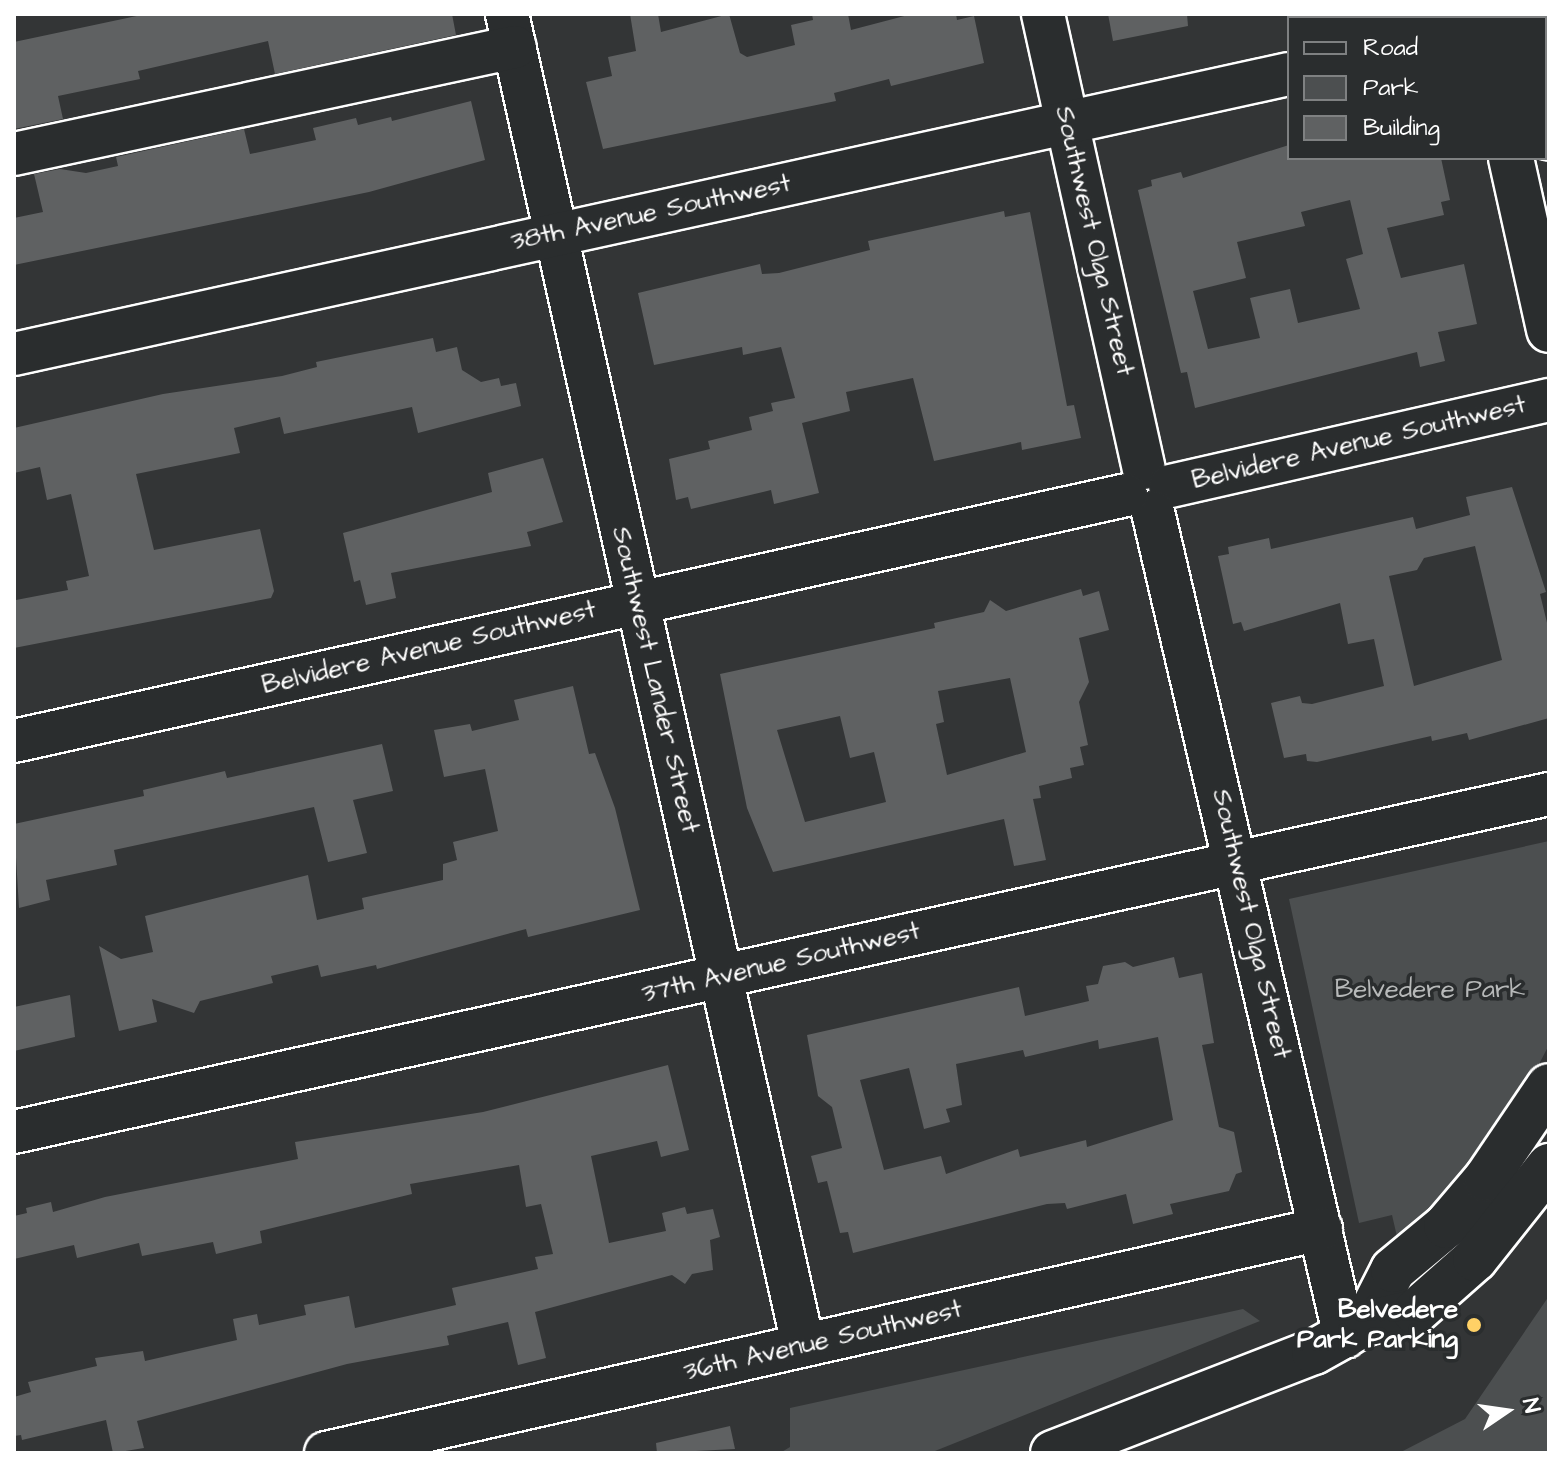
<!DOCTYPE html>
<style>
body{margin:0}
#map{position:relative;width:1563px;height:1467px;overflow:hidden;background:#333536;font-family:"Architects Daughter",sans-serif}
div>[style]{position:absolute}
.green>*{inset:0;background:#4c4f50}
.building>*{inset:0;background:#5f6162}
.roads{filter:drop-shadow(2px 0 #fff) drop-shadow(-2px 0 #fff) drop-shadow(0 2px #fff) drop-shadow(0 -2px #fff)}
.minor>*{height:42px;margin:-21px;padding:0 21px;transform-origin:21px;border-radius:21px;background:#2a2d2e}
.major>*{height:44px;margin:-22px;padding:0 22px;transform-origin:22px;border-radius:22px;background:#2a2d2e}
.dots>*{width:22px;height:22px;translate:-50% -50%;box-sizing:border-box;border:4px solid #2a2d2e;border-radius:50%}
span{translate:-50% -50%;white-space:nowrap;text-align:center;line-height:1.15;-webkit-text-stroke:7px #2a2d2e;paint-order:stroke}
.street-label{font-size:26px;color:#fff}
.park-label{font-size:26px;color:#b7b9b9}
.poi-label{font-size:26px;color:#fff;font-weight:700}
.right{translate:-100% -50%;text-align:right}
.frame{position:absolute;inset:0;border:16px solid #fff;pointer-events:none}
.legend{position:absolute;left:1287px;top:16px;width:260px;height:144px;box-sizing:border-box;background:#2a2d2e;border:2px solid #7f8182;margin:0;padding:10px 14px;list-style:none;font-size:24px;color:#fff}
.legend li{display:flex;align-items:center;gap:16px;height:40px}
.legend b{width:40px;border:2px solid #7f8182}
.north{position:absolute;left:1467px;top:1371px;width:80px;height:80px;-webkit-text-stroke:6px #2a2d2e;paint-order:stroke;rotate:77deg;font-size:22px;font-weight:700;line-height:32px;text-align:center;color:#fff}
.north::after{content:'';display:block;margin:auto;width:28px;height:36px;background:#fff;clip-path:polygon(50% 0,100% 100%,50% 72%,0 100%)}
</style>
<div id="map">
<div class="green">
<div style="clip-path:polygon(1549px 841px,1549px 1045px,1520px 1100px,1444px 1202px,1398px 1241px,1392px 1215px,1359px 1223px,1289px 899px)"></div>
<div style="clip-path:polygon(1549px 1296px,1549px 1453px,1399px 1453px,1465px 1419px)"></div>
<div style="clip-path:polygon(1243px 1309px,1260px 1321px,930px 1453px,780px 1453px,790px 1447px,790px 1408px)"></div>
</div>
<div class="building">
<div style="clip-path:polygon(146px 14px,452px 14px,456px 35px,275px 74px,268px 41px,138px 71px,140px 79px,58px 96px,63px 119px,14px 129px,14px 42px)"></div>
<div style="clip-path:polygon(630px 14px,658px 14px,661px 32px,729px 14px,740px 53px,747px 57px,795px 45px,791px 25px,813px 20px,812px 14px,848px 14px,851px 30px,912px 14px,956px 14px,957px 20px,974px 16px,984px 63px,891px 86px,889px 79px,834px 93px,836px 101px,603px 149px,586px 82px,612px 76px,608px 57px,636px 51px)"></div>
<div style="clip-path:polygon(1108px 14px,1187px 14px,1188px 26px,1113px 41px)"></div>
<div style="clip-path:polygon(471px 101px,485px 160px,369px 192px,14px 265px,14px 218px,43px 212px,34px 174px,60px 169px,86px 173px,118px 166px,116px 157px,244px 129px,250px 154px,316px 140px,313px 128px,356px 118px,358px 125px,391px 117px,392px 121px)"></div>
<div style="clip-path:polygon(evenodd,1289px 145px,1289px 158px,1441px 158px,1450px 200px,1441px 202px,1444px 215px,1387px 228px,1401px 278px,1464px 264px,1477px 324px,1438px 332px,1445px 361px,1420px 367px,1417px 352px,1195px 408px,1187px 372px,1181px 373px,1138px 190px,1152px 186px,1151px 180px,1181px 172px,1183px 178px,1289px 145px,1350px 200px,1363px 254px,1346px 259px,1360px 309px,1298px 323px,1290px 289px,1250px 298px,1260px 338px,1208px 349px,1193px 291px,1246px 278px,1237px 242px,1305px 226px,1301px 212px,1350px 200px)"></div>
<div style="clip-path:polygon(1004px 211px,1005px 217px,1030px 212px,1067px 406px,1074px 405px,1081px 438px,1022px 450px,1021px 442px,934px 461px,913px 378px,846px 392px,850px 411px,802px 423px,819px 493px,774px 504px,771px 490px,691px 509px,688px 497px,676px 500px,669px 459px,710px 449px,708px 441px,752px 430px,749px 417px,773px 411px,771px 403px,795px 398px,781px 347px,743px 355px,742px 347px,654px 365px,638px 293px,760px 264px,762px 274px,779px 273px,870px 250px,868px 241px)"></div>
<div style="clip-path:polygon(433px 338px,436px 352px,457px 347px,462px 370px,481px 382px,499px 378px,501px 386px,516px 383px,521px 406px,418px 433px,412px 407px,284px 434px,280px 417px,234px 428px,240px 453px,136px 474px,154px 550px,260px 529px,274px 591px,271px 598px,14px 648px,16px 600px,68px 590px,66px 581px,89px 576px,71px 494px,47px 500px,40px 467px,14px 473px,14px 428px,163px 394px,282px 376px,317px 367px,316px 362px)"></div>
<div style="clip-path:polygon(543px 458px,563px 522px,527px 532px,531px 546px,391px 573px,396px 598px,366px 605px,360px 580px,354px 582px,343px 533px,492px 492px,488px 473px)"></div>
<div style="clip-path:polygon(evenodd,1512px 487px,1546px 592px,1540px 594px,1549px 631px,1549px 718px,1469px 740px,1467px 733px,1432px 741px,1431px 736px,1317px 762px,1307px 761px,1306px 754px,1284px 758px,1271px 703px,1300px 696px,1302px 703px,1312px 704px,1384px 686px,1374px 639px,1348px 644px,1340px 603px,1244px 631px,1241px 622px,1233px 624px,1218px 556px,1229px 554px,1228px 547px,1269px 538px,1271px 549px,1413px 517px,1416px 529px,1470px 515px,1466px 497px,1512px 487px,1475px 546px,1502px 660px,1414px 686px,1389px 576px,1417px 570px,1424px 558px,1475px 546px)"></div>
<div style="clip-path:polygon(evenodd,1081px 589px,1083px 596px,1099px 591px,1109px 630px,1079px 638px,1089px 682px,1079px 702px,1088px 745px,1080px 747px,1084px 765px,1070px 768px,1072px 778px,1039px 786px,1041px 798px,1033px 799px,1046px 860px,1014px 866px,1004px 819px,773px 872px,747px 808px,720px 674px,935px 628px,934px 623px,984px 612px,990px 600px,1006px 611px,1081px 589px,1010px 678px,1026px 752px,947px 775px,936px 724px,944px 722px,938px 691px,1010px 678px,1081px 589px,840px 716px,850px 758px,874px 752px,886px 802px,805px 822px,777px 730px,840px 716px)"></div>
<div style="clip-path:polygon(573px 686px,589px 754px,595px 753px,615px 808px,640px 910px,528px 937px,526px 929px,377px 969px,376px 965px,321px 977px,318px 965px,271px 976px,273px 983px,200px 1001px,194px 1013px,152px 999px,157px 1022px,119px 1031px,99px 946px,121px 959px,153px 952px,145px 916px,308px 875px,317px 920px,364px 909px,362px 898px,443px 880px,443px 864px,457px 860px,453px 842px,498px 831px,485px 769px,444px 777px,434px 730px,470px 724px,472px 731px,519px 720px,514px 700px)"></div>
<div style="clip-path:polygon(382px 744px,393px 791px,353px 800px,367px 853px,328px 862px,314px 807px,114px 850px,117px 865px,46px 880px,50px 900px,19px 908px,14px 824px,144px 796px,143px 790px,225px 771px,227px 778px)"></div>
<div style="clip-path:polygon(evenodd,1174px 957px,1179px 978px,1202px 973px,1214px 1043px,1202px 1045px,1219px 1127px,1234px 1132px,1242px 1172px,1236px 1174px,1229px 1191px,1170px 1204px,1173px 1214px,1133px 1224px,1126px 1194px,1067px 1209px,1065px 1203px,1047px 1204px,853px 1253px,848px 1232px,840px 1233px,827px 1181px,818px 1183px,811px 1156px,842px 1148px,832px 1107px,818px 1096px,807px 1035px,1019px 987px,1025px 1016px,1089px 1001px,1086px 986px,1098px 984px,1103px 966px,1125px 962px,1133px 967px,1174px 957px,1158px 1037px,1173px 1120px,1087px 1147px,1086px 1140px,1020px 1157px,1018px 1149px,946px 1174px,941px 1156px,884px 1170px,860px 1080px,909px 1068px,924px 1129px,950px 1122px,946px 1109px,962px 1105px,956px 1064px,1023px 1050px,1025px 1057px,1098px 1040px,1099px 1049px,1158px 1037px)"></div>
<div style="clip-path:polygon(70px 995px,75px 1037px,14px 1051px,14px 1007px)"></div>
<div style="clip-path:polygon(668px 1065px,689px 1150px,661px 1157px,657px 1141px,591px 1156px,609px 1243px,666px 1231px,662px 1213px,685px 1207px,687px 1214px,713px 1209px,720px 1237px,710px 1240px,713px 1270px,692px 1274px,685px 1284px,672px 1275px,535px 1312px,546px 1358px,518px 1365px,508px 1322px,447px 1336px,449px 1345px,347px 1364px,137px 1421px,144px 1448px,113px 1453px,106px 1420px,22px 1440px,21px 1435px,14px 1436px,14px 1397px,31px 1392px,28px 1382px,97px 1366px,95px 1358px,143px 1351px,145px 1361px,237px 1340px,233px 1319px,257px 1314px,259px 1325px,306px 1315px,304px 1305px,349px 1296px,355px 1328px,456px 1305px,452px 1288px,538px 1269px,535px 1257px,553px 1254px,541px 1204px,526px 1207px,519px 1165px,410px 1184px,412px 1194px,260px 1231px,262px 1243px,216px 1254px,213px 1242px,142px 1256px,139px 1243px,77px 1258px,74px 1245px,14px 1259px,14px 1216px,27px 1213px,26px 1208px,51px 1202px,53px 1212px,105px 1197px,298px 1159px,295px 1142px,483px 1112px)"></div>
<div style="clip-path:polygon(730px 1426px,735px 1449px,657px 1453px,656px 1443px)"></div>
</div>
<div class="roads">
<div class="minor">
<div style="left:507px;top:14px;width:1364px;rotate:77.46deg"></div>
<div style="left:1043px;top:14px;width:465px;rotate:77.5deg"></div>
<div style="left:14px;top:154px;width:512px;rotate:-12.06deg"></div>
<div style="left:14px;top:354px;width:1305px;rotate:-12.39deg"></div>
<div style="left:1170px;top:486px;width:389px;rotate:-12.8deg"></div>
<div style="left:1153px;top:512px;width:847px;rotate:76.9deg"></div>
<div style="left:14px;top:741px;width:1139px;rotate:-12.47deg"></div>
<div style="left:14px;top:1132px;width:1572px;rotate:-12.42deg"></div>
<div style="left:326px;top:1453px;width:1020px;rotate:-12.69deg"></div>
</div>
<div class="major">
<div style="left:1479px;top:14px;width:4px;rotate:76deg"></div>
<div style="left:1522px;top:14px;width:4px;rotate:76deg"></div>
<div style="left:1545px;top:120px;width:18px;rotate:77deg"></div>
<div style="left:1511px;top:158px;width:176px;rotate:77.5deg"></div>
<div style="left:1366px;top:1323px;width:59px;rotate:-63deg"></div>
<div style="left:1393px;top:1270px;width:69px;rotate:-39.7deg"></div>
<div style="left:1446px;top:1226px;width:62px;rotate:-49.6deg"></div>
<div style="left:1486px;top:1179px;width:112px;rotate:-55.9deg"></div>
<div style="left:1053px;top:1453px;width:280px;rotate:-21.2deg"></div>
<div style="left:1314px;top:1352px;width:60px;rotate:-29.1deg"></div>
<div style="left:1366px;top:1323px;width:50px;rotate:-12.7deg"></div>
<div style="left:1415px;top:1312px;width:80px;rotate:-41.5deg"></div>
<div style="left:1475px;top:1259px;width:119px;rotate:-51.5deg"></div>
</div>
</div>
<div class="dots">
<div style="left:1474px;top:1325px;background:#ffd166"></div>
</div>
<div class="street-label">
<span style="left:651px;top:213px;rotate:-12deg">38th Avenue Southwest</span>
<span style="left:1094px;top:241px;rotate:77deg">Southwest Olga Street</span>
<span style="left:1359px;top:443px;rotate:-13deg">Belvidere Avenue Southwest</span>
<span style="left:429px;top:648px;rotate:-13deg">Belvidere Avenue Southwest</span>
<span style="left:655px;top:680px;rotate:77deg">Southwest Lander Street</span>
<span style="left:1251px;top:924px;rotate:77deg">Southwest Olga Street</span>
<span style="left:781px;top:963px;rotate:-13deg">37th Avenue Southwest</span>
<span style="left:823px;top:1341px;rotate:-13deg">36th Avenue Southwest</span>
</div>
<div class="park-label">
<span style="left:1430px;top:990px">Belvedere Park</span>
</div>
<div class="poi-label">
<span class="right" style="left:1458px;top:1325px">Belvedere<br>Park Parking</span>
</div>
<div class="frame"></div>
<ul class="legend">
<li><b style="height:10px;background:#2a2d2e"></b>Road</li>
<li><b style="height:22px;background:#4c4f50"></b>Park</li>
<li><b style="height:22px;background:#5f6162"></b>Building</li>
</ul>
<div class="north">N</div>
</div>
